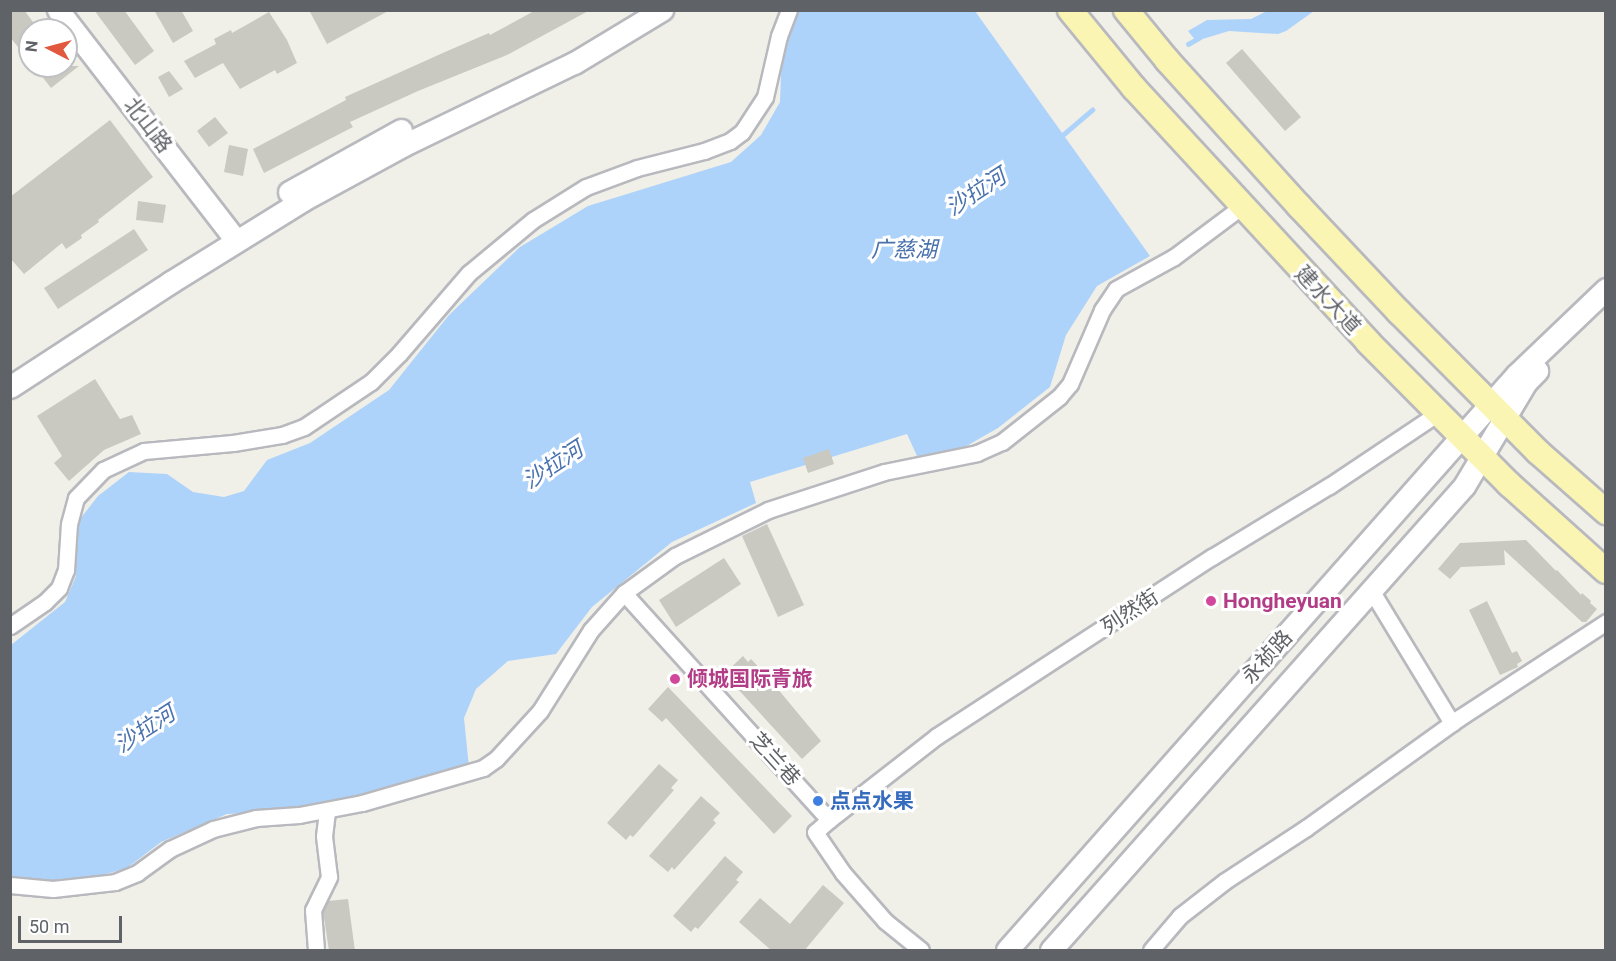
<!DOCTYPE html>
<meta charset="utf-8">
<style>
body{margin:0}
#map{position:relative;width:1616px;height:961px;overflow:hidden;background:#f0efe8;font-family:Roboto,"Noto Sans SC",sans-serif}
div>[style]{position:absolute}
.water>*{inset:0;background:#aed3fb}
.stream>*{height:4.5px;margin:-2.25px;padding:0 2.25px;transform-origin:2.25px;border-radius:2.25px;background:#aed3fb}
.building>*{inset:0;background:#c9c9c2}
.roads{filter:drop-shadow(2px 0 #b8b9be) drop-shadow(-2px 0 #b8b9be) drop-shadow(0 2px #b8b9be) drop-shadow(0 -2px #b8b9be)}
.street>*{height:15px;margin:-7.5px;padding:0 7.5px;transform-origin:7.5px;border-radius:7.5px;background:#fff}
.secondary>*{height:21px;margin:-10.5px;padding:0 10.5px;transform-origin:10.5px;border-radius:10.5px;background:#fff}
.primary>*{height:24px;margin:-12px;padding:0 12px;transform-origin:12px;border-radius:12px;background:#fbf5b3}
.dots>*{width:16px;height:16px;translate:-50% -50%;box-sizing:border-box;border:3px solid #fff;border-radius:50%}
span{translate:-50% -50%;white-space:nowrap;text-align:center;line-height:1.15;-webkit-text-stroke:6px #fff;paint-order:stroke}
.street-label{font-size:21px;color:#5f6267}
.hotel-label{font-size:21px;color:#b23c85;font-weight:700}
.left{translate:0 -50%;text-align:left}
.shop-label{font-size:21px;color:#366cbe;font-weight:700}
.water-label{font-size:22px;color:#4a72ae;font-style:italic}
.frame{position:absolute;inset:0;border:12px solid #5f6267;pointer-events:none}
.north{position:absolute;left:18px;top:18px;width:60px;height:60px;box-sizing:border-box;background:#fff;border:2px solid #bfc0c2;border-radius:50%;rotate:276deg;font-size:16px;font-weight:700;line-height:24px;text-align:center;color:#5f6267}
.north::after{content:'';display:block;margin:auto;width:21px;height:27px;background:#e1583e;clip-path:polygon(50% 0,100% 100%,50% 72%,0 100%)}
.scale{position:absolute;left:18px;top:916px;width:104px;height:27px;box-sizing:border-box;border:3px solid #5f6267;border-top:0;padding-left:8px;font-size:18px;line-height:21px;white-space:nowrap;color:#5f6267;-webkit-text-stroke:4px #fff;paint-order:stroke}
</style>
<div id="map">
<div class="water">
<div style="clip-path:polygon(1269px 10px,1314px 11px,1286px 31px,1278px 34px,1229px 31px,1196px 41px,1188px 31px,1207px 20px,1251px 19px)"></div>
<div style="clip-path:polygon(798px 11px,975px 11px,1150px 256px,1097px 286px,1066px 335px,1050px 387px,998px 428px,963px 448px,917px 456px,907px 434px,750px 482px,756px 503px,672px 542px,592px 607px,556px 654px,508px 661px,476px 689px,464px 718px,469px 767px,344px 799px,278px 812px,227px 814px,161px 842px,127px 868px,85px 880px,28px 884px,11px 880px,11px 645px,65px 602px,76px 576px,74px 542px,80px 519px,98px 496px,129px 472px,167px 474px,193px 492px,224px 497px,244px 491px,267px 460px,310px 443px,389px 390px,449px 315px,520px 247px,588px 206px,731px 162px,761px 135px,780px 102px,782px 47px)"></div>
</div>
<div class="stream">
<div style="left:1188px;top:44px;width:13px;rotate:-29deg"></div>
<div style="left:1058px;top:139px;width:45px;rotate:-40.5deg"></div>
</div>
<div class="building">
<div style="clip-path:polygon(10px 10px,24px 10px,39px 30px,30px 30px,30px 62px,10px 37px)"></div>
<div style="clip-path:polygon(94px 10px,124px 10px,154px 51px,135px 65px)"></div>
<div style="clip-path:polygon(154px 10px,181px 10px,193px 31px,173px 43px)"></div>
<div style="clip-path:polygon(309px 10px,390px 10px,327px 44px)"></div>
<div style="clip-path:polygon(536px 10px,590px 10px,507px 55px,418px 91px,350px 122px,353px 127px,264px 173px,253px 149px,346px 100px,345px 97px,445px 52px,489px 33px,490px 35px)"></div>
<div style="clip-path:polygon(269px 12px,287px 40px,297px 63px,277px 74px,275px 70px,240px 89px,223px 63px,195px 78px,184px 61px,216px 44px,214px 39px,231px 30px,232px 33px)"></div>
<div style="clip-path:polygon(1242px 49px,1301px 117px,1285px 131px,1226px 63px)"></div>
<div style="clip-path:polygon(34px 66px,79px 66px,51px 88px)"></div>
<div style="clip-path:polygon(169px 71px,183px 89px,169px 97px,158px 77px)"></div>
<div style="clip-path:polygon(215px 117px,228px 133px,209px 147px,197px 131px)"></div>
<div style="clip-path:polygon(110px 120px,153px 177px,98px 220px,99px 222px,81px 235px,82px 238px,66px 249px,62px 243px,24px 274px,10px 258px,10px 197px)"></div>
<div style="clip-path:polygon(229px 145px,248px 149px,243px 176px,224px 172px)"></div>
<div style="clip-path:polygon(138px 201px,166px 205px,163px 223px,136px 220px)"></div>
<div style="clip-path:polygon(134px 229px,148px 250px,58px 309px,44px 288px)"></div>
<div style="clip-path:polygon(95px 379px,120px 419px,132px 415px,141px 434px,104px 450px,69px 481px,54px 463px,62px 456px,37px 416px)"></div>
<div style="clip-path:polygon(829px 449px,834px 464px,808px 473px,803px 458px)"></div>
<div style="clip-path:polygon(767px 524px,804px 605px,778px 617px,742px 536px)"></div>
<div style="clip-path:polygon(1526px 540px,1556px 571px,1557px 570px,1581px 595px,1582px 593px,1591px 601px,1590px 603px,1597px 609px,1586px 622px,1582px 622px,1504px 550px,1505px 565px,1461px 567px,1450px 579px,1438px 569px,1460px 543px)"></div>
<div style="clip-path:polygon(724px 558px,741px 584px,676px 627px,659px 600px)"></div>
<div style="clip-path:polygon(1487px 601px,1512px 653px,1517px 651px,1522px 661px,1517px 664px,1518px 667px,1500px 675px,1469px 610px)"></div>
<div style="clip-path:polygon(743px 656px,748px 662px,751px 659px,767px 676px,821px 741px,802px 759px,724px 674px)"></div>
<div style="clip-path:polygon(668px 687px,792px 816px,774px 834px,666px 718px,662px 722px,648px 709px)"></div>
<div style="clip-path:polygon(659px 764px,678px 780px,671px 788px,674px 790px,633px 837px,630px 835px,626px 840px,607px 823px)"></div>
<div style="clip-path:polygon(701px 796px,720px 813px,713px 820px,716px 823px,674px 870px,672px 867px,668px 872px,649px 856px)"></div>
<div style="clip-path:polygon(725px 856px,743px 872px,736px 880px,739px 882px,698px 929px,695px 927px,691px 932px,673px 916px)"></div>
<div style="clip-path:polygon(823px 885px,844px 903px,804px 951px,772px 951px,739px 922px,760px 898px,790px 924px)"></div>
<div style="clip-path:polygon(348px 899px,355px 951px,329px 951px,323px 911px,328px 901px)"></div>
</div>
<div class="roads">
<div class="street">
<div style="left:1371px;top:590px;width:156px;rotate:58.7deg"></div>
<div style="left:624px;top:593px;width:306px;rotate:47.9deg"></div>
<div style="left:829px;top:820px;width:18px;rotate:139deg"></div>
<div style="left:815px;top:832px;width:50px;rotate:55.7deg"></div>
<div style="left:843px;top:873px;width:64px;rotate:48.8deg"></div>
<div style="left:885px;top:921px;width:46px;rotate:38.9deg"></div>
<div style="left:10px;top:626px;width:42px;rotate:-34.4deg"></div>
<div style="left:45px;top:602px;width:20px;rotate:-45deg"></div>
<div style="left:59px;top:588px;width:19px;rotate:-69deg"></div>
<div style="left:66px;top:570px;width:46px;rotate:-86.3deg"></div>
<div style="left:69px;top:524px;width:27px;rotate:-75deg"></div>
<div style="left:76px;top:498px;width:39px;rotate:-46deg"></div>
<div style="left:103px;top:470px;width:45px;rotate:-24.9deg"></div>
<div style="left:144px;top:451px;width:89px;rotate:-5.1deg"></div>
<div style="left:233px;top:443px;width:50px;rotate:-9.3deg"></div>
<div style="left:282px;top:435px;width:23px;rotate:-20deg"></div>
<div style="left:304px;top:427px;width:81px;rotate:-33.9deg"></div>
<div style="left:371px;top:382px;width:40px;rotate:-45deg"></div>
<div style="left:399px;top:354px;width:107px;rotate:-49.2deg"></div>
<div style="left:469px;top:273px;width:83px;rotate:-39.6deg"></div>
<div style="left:533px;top:220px;width:62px;rotate:-31.9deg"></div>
<div style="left:586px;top:187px;width:54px;rotate:-20.4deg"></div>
<div style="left:637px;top:168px;width:69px;rotate:-14.2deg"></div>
<div style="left:704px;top:151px;width:28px;rotate:-21deg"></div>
<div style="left:730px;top:141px;width:15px;rotate:-37deg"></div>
<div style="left:742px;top:132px;width:42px;rotate:-56.7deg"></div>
<div style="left:765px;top:97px;width:63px;rotate:-77.1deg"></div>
<div style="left:779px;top:36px;width:28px;rotate:-69deg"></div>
<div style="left:829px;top:820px;width:137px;rotate:-37.9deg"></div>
<div style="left:937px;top:736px;width:328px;rotate:-33.1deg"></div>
<div style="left:1212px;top:557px;width:137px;rotate:-31.3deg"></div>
<div style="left:1329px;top:486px;width:131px;rotate:-33.8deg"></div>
<div style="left:10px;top:885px;width:43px;rotate:5.3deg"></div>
<div style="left:53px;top:889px;width:62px;rotate:-6.4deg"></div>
<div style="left:115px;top:882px;width:24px;rotate:-22deg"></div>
<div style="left:137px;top:873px;width:41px;rotate:-36deg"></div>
<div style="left:170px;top:849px;width:47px;rotate:-24.9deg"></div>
<div style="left:213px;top:829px;width:44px;rotate:-14.3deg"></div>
<div style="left:256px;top:818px;width:43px;rotate:-4deg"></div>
<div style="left:299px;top:815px;width:64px;rotate:-10.8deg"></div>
<div style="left:362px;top:803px;width:126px;rotate:-16.1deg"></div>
<div style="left:483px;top:768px;width:16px;rotate:-35deg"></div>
<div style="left:496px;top:759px;width:65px;rotate:-47.5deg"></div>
<div style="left:540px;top:711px;width:96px;rotate:-57.8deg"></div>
<div style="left:591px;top:630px;width:50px;rotate:-48.3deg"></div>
<div style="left:624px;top:593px;width:63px;rotate:-36deg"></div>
<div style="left:675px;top:556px;width:104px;rotate:-26.3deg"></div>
<div style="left:768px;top:510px;width:122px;rotate:-18.1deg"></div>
<div style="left:884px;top:472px;width:95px;rotate:-11.5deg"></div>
<div style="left:977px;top:453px;width:27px;rotate:-24deg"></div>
<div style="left:1002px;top:442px;width:73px;rotate:-38.3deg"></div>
<div style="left:1059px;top:397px;width:17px;rotate:-50deg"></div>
<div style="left:1070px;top:384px;width:81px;rotate:-66.6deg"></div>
<div style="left:1102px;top:310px;width:25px;rotate:-56deg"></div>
<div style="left:1116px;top:289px;width:66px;rotate:-28.9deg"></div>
<div style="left:1174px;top:257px;width:84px;rotate:-36.7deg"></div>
<div style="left:316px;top:950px;width:40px;rotate:-94.3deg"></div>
<div style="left:313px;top:910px;width:37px;rotate:-64deg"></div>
<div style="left:329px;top:877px;width:41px;rotate:-97deg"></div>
<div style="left:324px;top:836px;width:26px;rotate:-83deg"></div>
<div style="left:1151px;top:950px;width:45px;rotate:-49.5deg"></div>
<div style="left:1180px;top:916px;width:57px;rotate:-37.9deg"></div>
<div style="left:1225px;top:881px;width:97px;rotate:-33.2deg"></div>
<div style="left:1306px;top:828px;width:188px;rotate:-35.7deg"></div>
<div style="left:1459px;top:718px;width:176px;rotate:-33.1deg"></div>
</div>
<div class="secondary">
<div style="left:58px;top:10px;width:291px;rotate:52.3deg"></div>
<div style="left:289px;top:192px;width:128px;rotate:-29deg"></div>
<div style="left:10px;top:387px;width:192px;rotate:-33.1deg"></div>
<div style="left:171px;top:282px;width:155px;rotate:-31.8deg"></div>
<div style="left:303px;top:200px;width:115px;rotate:-28.6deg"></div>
<div style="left:404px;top:145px;width:189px;rotate:-25.8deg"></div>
<div style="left:574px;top:63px;width:103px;rotate:-31.1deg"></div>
<div style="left:1007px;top:950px;width:769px;rotate:-48.48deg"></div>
<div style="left:1517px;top:374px;width:123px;rotate:-43.7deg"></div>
<div style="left:1051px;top:950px;width:621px;rotate:-48.33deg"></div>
<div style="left:1464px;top:486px;width:121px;rotate:-59.2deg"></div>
<div style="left:1526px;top:382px;width:16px;rotate:-45deg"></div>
</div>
<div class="primary">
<div style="left:1070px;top:10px;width:101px;rotate:50.6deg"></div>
<div style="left:1134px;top:88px;width:345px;rotate:47.3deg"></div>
<div style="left:1368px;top:342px;width:200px;rotate:45.2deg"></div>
<div style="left:1509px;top:484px;width:130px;rotate:41.9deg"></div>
<div style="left:1126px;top:10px;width:65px;rotate:50.6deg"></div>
<div style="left:1167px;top:60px;width:197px;rotate:47.9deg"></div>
<div style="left:1299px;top:206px;width:146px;rotate:46.7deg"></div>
<div style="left:1399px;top:312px;width:197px;rotate:45.2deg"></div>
<div style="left:1538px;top:452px;width:91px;rotate:41.4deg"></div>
</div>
</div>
<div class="dots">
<div style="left:1211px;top:601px;background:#d1479c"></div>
<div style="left:675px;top:679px;background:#d1479c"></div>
<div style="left:818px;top:801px;background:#3f7fe0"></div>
</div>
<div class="street-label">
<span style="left:148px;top:125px;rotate:52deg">北山路</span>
<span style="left:1328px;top:300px;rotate:47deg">建水大道</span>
<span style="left:1130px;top:612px;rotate:-33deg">列然街</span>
<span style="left:1267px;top:657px;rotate:-48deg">永祯路</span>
<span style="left:775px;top:759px;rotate:48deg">芝兰巷</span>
</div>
<div class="hotel-label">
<span class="left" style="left:1223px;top:601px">Hongheyuan</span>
<span class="left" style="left:687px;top:679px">倾城国际青旅</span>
</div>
<div class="shop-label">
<span class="left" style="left:830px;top:801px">点点水果</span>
</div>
<div class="water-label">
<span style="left:976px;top:192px;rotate:-33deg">沙拉河</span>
<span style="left:904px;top:250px">广慈湖</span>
<span style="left:553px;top:465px;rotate:-33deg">沙拉河</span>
<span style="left:145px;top:729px;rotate:-33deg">沙拉河</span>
</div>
<div class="frame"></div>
<div class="north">N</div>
<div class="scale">50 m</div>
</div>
